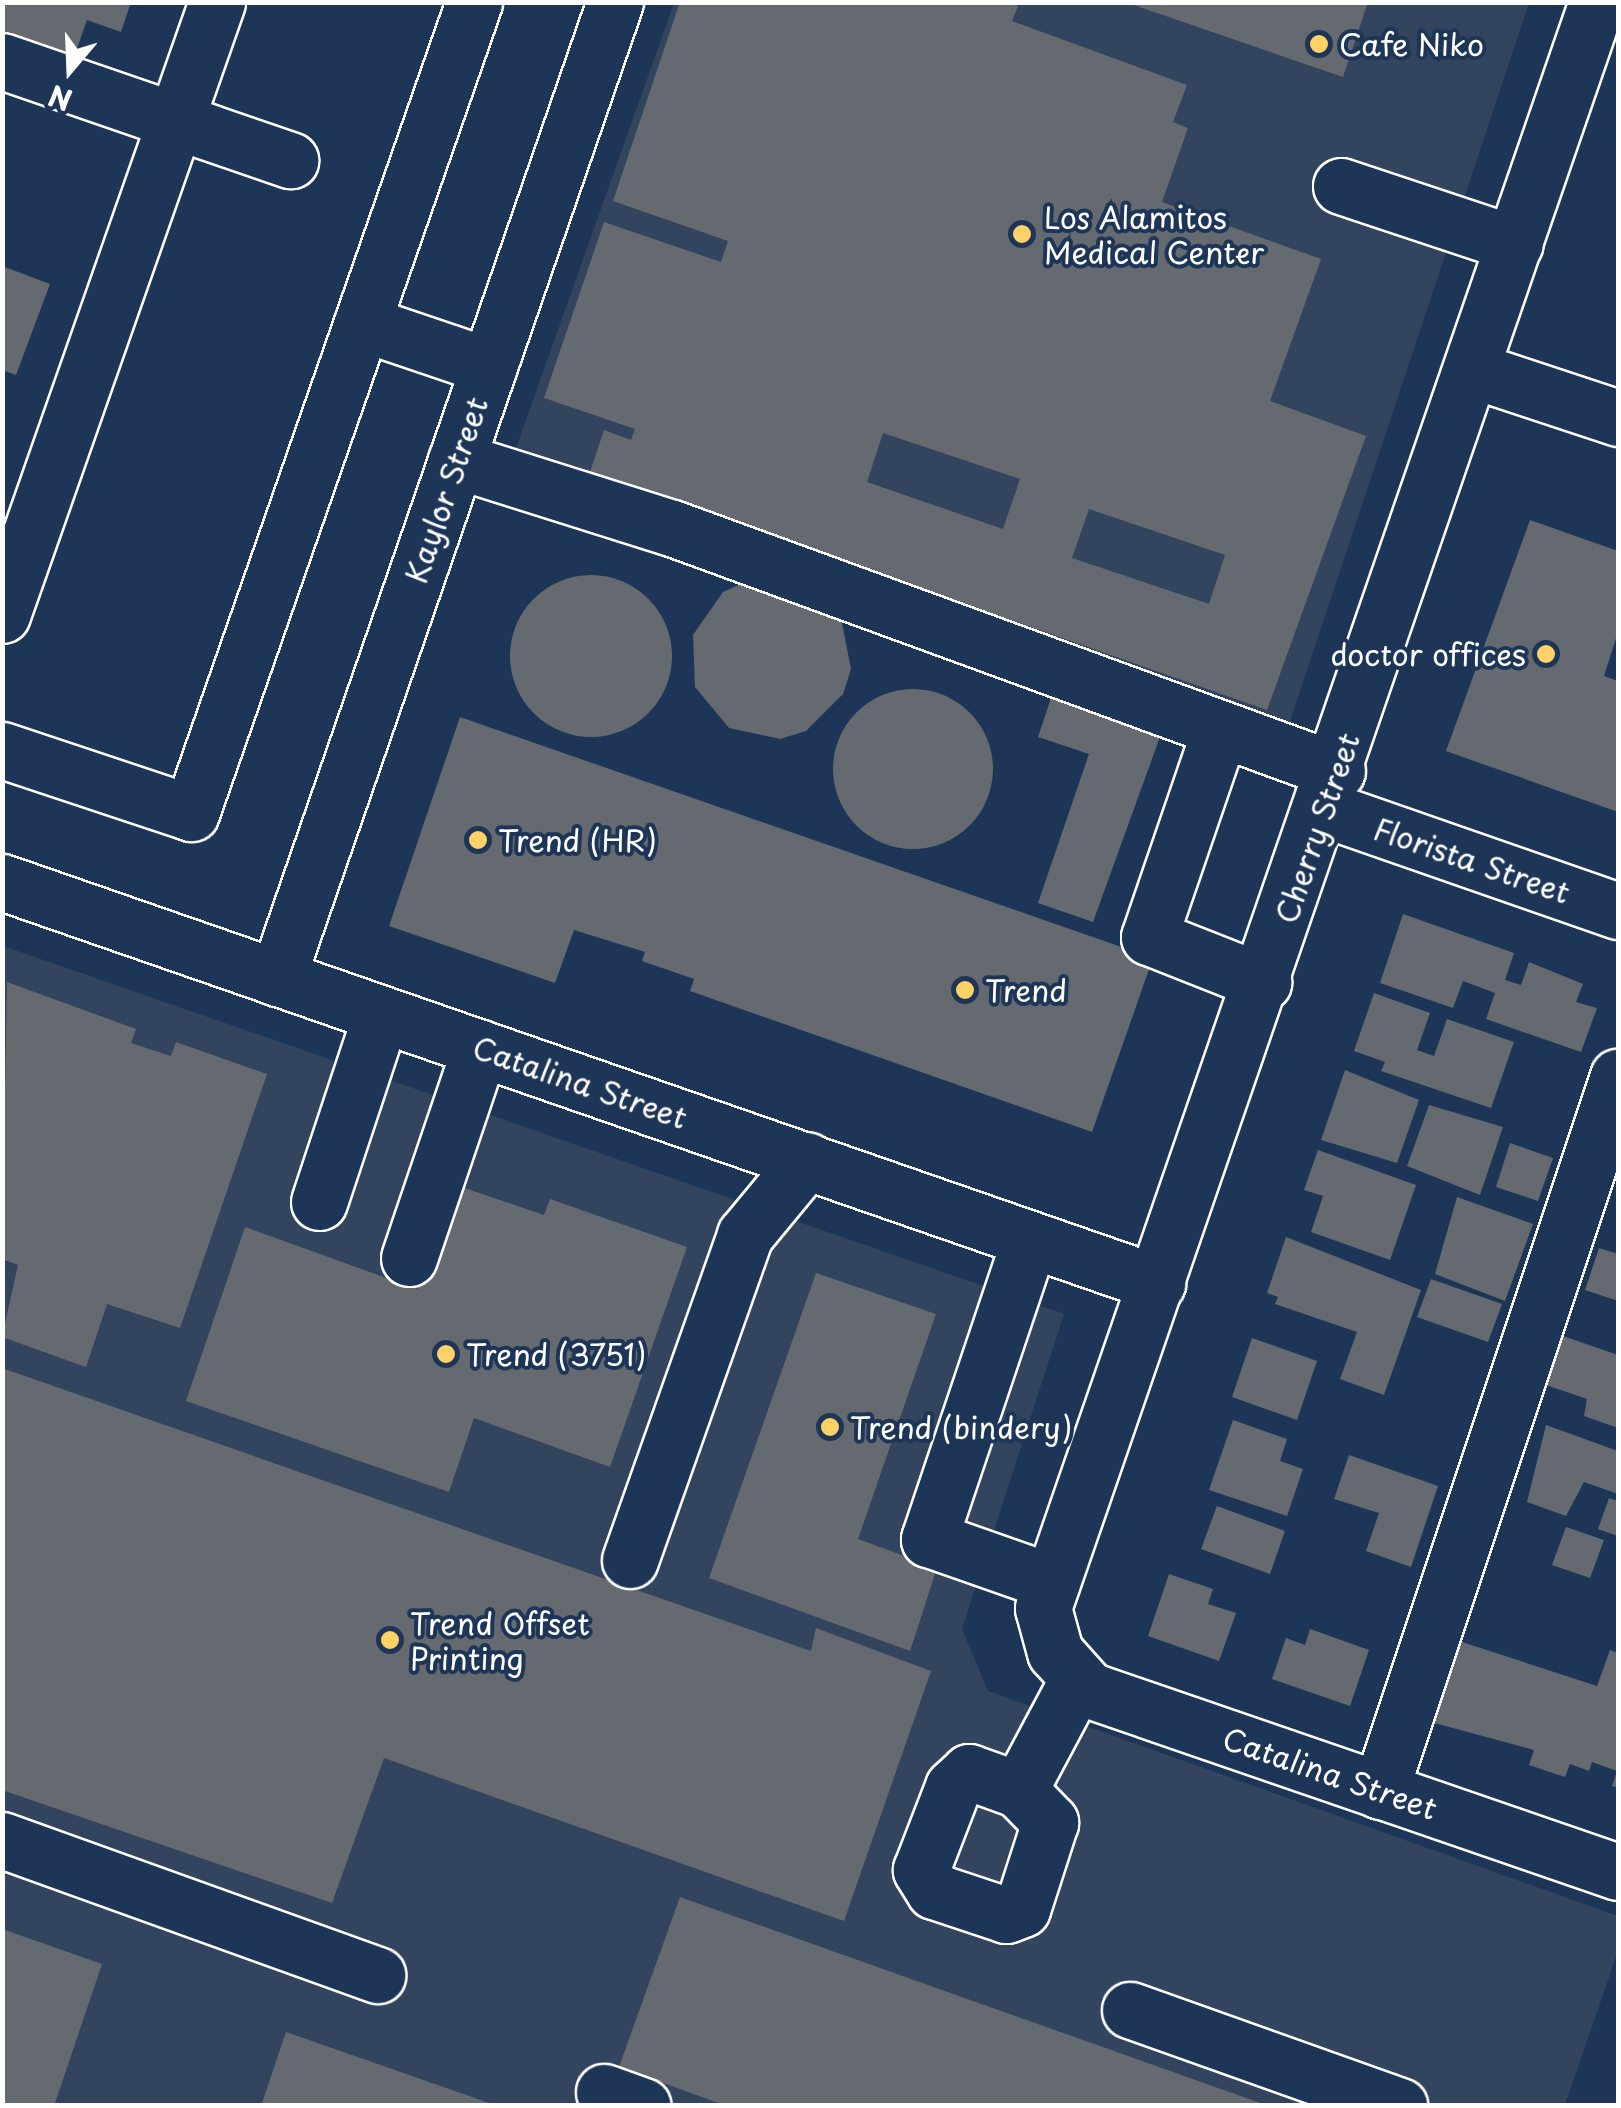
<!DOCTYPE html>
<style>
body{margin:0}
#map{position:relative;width:1621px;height:2108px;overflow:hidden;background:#1d3557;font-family:"Playpen Sans",sans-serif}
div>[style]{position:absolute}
.built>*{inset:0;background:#33455e}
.building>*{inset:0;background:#656a70}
.round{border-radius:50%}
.roads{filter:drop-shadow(2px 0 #fff) drop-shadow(-2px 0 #fff) drop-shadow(0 2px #fff) drop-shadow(0 -2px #fff)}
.minor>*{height:55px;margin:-27.5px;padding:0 27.5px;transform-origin:27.5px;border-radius:27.5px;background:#1d3557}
.dots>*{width:28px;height:28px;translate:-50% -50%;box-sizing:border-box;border:5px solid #1d3557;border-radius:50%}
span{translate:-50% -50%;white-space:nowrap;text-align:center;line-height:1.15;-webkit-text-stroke:8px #1d3557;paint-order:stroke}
.poi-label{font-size:30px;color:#fff}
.left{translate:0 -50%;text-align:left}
.right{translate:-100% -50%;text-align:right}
.street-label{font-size:30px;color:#fff}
.frame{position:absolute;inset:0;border:5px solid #fff;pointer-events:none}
.north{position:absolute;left:20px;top:20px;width:100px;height:100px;-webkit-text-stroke:8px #1d3557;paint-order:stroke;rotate:199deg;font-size:28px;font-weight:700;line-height:40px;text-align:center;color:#fff}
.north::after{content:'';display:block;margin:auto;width:35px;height:45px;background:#fff;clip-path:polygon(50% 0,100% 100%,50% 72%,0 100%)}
</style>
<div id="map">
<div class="built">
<div style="clip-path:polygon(674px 3px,1529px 3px,1288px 727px,510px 465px)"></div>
<div style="clip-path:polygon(3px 946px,1064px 1314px,962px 1629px,988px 1691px,1618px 1916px,1618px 1951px,1565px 2105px,3px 2106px)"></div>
</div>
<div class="building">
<div style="clip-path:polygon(2px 2px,131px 2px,121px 32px,87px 20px,74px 57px,2px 32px)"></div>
<div style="clip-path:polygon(evenodd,680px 2px,1009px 2px,1018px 6px,1012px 21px,1187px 85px,1173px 122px,1188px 128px,1162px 202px,1321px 259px,1270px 401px,1366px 436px,1267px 710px,590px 472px,604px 430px,631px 440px,635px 429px,544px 398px,604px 222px,721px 262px,728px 241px,613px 201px,680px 2px,883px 433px,1020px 479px,1003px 529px,867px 482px,883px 433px,680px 2px,1089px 509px,1225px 555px,1209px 604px,1072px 558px,1089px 509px)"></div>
<div style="clip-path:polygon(1125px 2px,1368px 2px,1343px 77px)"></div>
<div style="clip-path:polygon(2px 266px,50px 284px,16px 375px,2px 370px)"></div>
<div style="clip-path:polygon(1530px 520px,1618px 551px,1618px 632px,1604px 676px,1618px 681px,1618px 812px,1446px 751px)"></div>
<div class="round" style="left:510px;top:575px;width:162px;height:162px"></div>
<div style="clip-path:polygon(747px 581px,841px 618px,851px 669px,843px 694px,806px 731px,780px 739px,729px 728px,695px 687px,693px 635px,723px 592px)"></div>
<div style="clip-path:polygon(1055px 686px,1165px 723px,1093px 922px,1038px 903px,1089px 754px,1038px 737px)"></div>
<div class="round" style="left:833px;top:689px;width:160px;height:160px"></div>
<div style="clip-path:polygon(460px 717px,1153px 958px,1092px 1132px,690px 991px,694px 979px,642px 961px,645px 952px,574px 930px,555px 983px,389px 926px)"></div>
<div style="clip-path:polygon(1403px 914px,1514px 953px,1505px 980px,1521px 985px,1529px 962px,1583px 984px,1576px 1002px,1597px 1008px,1581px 1052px,1486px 1019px,1495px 993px,1463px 981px,1453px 1008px,1380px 983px)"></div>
<div style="clip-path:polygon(7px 982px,136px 1029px,131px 1043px,171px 1056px,176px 1042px,267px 1074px,180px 1328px,107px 1304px,86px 1367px,2px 1337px,18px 1265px,2px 1259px)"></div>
<div style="clip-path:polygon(1374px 993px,1430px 1013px,1417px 1050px,1434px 1056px,1447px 1019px,1514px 1042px,1491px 1108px,1381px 1071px,1385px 1062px,1354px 1051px)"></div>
<div style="clip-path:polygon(1345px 1070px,1419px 1100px,1397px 1163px,1321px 1140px)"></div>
<div style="clip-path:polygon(1429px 1105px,1503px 1127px,1480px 1195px,1407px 1166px)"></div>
<div style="clip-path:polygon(1510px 1143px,1553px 1158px,1538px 1201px,1496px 1187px)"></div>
<div style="clip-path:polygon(1318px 1150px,1416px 1185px,1390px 1260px,1311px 1232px,1323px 1196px,1304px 1190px)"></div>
<div style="clip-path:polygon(453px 1184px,544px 1215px,550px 1199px,687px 1247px,610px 1467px,474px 1418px,449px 1492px,186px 1401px,245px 1227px,417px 1289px)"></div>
<div style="clip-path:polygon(1457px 1197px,1533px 1224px,1505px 1301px,1435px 1274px)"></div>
<div style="clip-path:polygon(1286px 1237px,1421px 1290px,1384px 1395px,1340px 1379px,1357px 1332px,1275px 1304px,1278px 1297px,1267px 1293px)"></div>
<div style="clip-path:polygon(1599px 1248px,1618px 1254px,1618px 1301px,1585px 1290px)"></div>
<div style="clip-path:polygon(816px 1273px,936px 1314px,858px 1539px,937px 1568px,910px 1651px,709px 1578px)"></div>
<div style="clip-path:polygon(1431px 1279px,1502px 1304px,1488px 1342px,1417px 1317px)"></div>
<div style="clip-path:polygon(1563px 1336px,1618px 1355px,1618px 1428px,1584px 1416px,1587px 1399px,1546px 1385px)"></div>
<div style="clip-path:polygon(1252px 1338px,1317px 1361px,1297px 1420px,1232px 1397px)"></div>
<div style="clip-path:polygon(2px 1368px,811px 1651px,816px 1628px,931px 1671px,844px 1921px,384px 1758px,332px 1903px,2px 1790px)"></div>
<div style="clip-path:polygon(1233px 1420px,1287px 1439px,1280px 1461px,1303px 1469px,1287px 1516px,1209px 1490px)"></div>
<div style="clip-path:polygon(1546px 1425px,1618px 1451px,1618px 1494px,1584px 1482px,1566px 1516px,1527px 1502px)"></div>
<div style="clip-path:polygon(1349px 1455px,1438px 1486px,1411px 1567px,1366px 1551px,1379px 1513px,1334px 1499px)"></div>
<div style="clip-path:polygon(1609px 1498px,1618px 1501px,1618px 1536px,1598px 1529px)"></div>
<div style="clip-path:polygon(1217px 1506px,1285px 1531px,1270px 1574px,1201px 1549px)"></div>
<div style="clip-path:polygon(1566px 1527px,1604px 1540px,1590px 1578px,1552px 1565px)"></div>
<div style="clip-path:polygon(1169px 1574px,1213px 1589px,1208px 1604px,1236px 1613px,1219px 1661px,1148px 1636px)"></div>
<div style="clip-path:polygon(1310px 1629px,1369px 1650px,1350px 1706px,1272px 1679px,1286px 1638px,1305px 1645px)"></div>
<div style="clip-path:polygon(1456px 1640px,1597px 1686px,1610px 1650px,1618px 1653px,1618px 1788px,1612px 1786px,1617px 1771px,1592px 1762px,1589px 1771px,1570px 1764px,1565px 1777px,1529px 1765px,1534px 1750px,1427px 1721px)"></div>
<div style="clip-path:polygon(680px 1897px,1266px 2105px,1266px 2106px,727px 2106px,619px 2067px)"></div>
<div style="clip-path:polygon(2px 1929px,102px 1964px,54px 2106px,2px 2106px)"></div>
<div style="clip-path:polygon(286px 2032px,495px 2105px,494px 2106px,261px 2106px)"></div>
</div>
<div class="roads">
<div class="minor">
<div style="left:1597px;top:2px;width:1699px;rotate:109.03deg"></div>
<div style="left:1043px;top:1608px;width:46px;rotate:74.7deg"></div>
<div style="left:1055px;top:1652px;width:51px;rotate:48.2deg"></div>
<div style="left:1089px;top:1690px;width:559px;rotate:18.99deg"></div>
<div style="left:2px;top:61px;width:305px;rotate:19deg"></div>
<div style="left:1341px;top:186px;width:183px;rotate:18.4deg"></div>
<div style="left:362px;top:323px;width:134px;rotate:18.7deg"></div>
<div style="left:1473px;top:370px;width:153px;rotate:18.3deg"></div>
<div style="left:456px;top:460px;width:226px;rotate:17.5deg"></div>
<div style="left:672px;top:528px;width:708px;rotate:20.07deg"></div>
<div style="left:2px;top:615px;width:650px;rotate:-70.67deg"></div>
<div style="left:1220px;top:730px;width:219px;rotate:108.9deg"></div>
<div style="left:1149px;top:937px;width:123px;rotate:21.5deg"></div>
<div style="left:2px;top:750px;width:199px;rotate:18.4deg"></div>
<div style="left:191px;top:813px;width:859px;rotate:-70.76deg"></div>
<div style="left:1325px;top:809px;width:310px;rotate:19.2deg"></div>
<div style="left:2px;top:882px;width:1223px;rotate:19.15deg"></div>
<div style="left:277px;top:978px;width:1033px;rotate:-70.9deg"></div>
<div style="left:319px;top:1202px;width:198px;rotate:-71.7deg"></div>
<div style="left:1030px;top:1239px;width:317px;rotate:108.6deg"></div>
<div style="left:929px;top:1539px;width:130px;rotate:19.3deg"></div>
<div style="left:409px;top:1258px;width:222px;rotate:-71.3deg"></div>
<div style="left:630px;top:1560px;width:345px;rotate:-70.5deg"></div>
<div style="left:745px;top:1235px;width:97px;rotate:-50.4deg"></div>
<div style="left:1019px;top:1790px;width:45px;rotate:45.9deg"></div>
<div style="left:1050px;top:1822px;width:91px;rotate:107.8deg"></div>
<div style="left:1022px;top:1909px;width:17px;rotate:159deg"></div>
<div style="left:1006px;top:1915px;width:76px;rotate:-161.6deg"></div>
<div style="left:934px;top:1891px;width:25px;rotate:-122deg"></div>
<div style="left:921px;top:1870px;width:89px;rotate:-68.9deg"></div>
<div style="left:953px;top:1787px;width:22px;rotate:-43deg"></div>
<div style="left:969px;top:1772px;width:53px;rotate:19.8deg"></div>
<div style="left:1019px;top:1790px;width:126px;rotate:-62deg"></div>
<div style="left:1380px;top:1791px;width:753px;rotate:-71.57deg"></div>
<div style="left:2px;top:1840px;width:399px;rotate:19.8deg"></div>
<div style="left:1130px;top:2010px;width:286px;rotate:19.6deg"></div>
<div style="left:604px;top:2092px;width:41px;rotate:19.7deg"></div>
</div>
</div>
<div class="dots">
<div style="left:1319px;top:44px;background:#ffd166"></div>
<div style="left:1022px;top:234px;background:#ffd166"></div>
<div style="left:1546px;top:654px;background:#ffd166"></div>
<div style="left:478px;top:840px;background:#ffd166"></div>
<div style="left:965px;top:990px;background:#ffd166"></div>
<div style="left:446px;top:1354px;background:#ffd166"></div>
<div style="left:830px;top:1427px;background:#ffd166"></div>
<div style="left:390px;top:1640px;background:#ffd166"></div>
</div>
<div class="poi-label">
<span class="left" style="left:1339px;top:44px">Cafe Niko</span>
<span class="left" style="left:1044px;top:234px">Los Alamitos<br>Medical Center</span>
<span class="right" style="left:1526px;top:654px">doctor offices</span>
<span class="left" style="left:498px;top:840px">Trend (HR)</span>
<span class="left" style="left:985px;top:990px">Trend</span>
<span class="left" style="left:466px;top:1354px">Trend (3751)</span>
<span class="left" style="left:850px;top:1427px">Trend (bindery)</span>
<span class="left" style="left:410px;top:1640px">Trend Offset<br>Printing</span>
</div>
<div class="street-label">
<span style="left:446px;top:490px;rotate:-71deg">Kaylor Street</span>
<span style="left:1317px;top:828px;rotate:-71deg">Cherry Street</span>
<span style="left:1472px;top:860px;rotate:19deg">Florista Street</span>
<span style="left:580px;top:1082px;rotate:19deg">Catalina Street</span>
<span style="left:1330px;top:1773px;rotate:19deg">Catalina Street</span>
</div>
<div class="frame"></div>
<div class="north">N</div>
</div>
